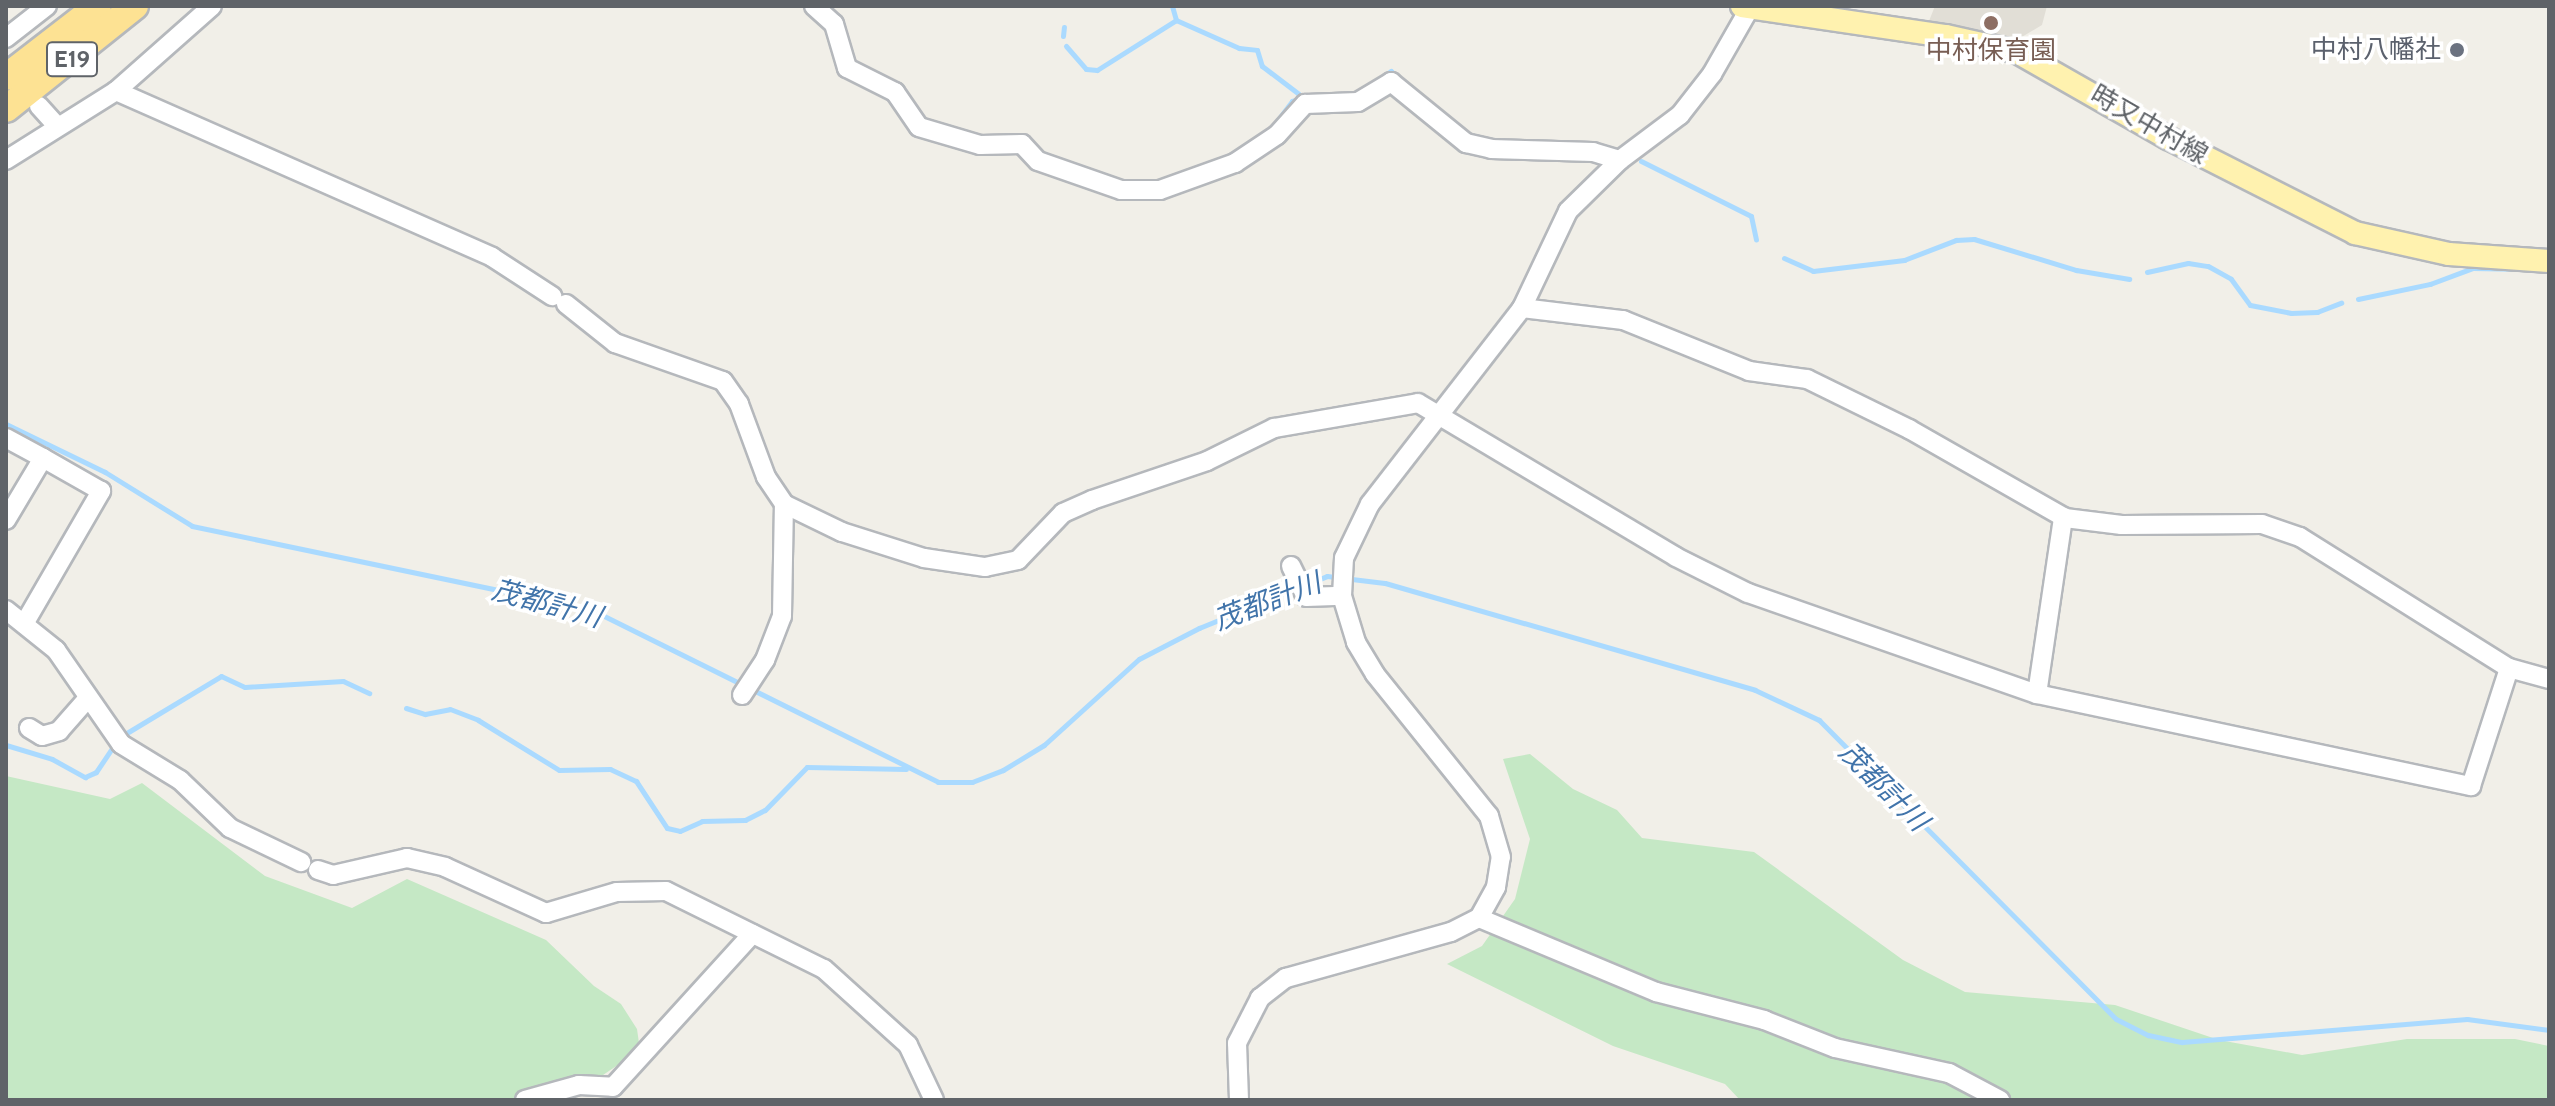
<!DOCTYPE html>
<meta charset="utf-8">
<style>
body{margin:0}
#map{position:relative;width:2555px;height:1106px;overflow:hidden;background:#f1efe8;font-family:Cabin,"Noto Sans JP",sans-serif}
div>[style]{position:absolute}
.education>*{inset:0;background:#e1ded6}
.green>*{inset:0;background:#c5e8c5}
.stream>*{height:5px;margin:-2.5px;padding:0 2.5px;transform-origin:2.5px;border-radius:2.5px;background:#aadaff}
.roads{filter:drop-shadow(2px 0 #b5b8bc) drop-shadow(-2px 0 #b5b8bc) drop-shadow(0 2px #b5b8bc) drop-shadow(0 -2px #b5b8bc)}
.minor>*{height:18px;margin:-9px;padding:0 9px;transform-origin:9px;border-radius:9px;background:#fff}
.major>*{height:22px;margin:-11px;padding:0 11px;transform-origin:11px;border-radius:11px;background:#fff2af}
.highway>*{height:26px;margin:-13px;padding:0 13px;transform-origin:13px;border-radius:13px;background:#fde293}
.dots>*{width:22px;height:22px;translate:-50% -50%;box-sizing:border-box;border:4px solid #fff;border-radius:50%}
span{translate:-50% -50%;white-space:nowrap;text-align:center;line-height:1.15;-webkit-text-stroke:7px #fff;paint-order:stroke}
.shield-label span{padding:2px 6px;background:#fff;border:2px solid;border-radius:6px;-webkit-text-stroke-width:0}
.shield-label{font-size:24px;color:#5f6368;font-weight:700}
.worship-label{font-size:26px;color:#5b616d}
.right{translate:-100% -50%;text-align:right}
.education-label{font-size:26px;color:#785e54}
.street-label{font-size:26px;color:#5f6368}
.water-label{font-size:28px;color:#4174aa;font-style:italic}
.frame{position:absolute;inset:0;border:8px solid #5f6368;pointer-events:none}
</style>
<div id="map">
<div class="education">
<div style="clip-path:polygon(1935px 6px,2047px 6px,2042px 25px,2015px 41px,1929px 21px)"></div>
</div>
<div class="green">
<div style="clip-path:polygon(1530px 754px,1573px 789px,1617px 810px,1642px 838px,1754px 852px,1903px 960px,1965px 992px,2115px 1005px,2219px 1040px,2302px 1055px,2407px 1039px,2515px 1039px,2549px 1046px,2549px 1100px,1740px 1100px,1725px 1084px,1613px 1046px,1447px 964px,1482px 946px,1515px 899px,1530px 839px,1503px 759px)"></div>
<div style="clip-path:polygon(6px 776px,110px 799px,142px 783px,265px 876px,352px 908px,407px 879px,546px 940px,594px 986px,621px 1004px,637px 1029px,640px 1050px,566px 1100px,6px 1100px)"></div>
</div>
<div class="stream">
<div style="left:828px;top:6px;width:15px;rotate:48deg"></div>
<div style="left:1172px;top:6px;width:15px;rotate:74deg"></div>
<div style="left:1063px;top:36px;width:9px;rotate:-84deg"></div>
<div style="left:1066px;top:46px;width:30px;rotate:49deg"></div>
<div style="left:1086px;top:69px;width:11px;rotate:5deg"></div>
<div style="left:1097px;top:70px;width:93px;rotate:-32.3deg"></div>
<div style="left:1176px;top:20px;width:69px;rotate:24deg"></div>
<div style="left:1239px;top:48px;width:18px;rotate:6deg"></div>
<div style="left:1257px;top:50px;width:17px;rotate:73deg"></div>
<div style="left:1262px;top:66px;width:48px;rotate:37.3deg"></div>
<div style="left:879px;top:74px;width:25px;rotate:34deg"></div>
<div style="left:1370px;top:85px;width:25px;rotate:-34deg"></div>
<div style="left:1391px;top:71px;width:8px;rotate:45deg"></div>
<div style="left:1268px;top:133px;width:40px;rotate:-53deg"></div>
<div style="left:1292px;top:101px;width:17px;rotate:-17deg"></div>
<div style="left:993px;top:136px;width:25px;rotate:2deg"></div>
<div style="left:1641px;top:161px;width:123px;rotate:26.6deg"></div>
<div style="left:1751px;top:216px;width:24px;rotate:78deg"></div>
<div style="left:1784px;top:258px;width:32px;rotate:24deg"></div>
<div style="left:1813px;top:271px;width:92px;rotate:-6.9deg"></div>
<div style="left:1904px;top:260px;width:56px;rotate:-21deg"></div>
<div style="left:1956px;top:240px;width:18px;rotate:-3deg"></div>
<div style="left:1974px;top:239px;width:107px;rotate:16.9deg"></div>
<div style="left:2076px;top:270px;width:54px;rotate:9.6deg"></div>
<div style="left:2147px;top:272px;width:42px;rotate:-12.4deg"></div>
<div style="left:2188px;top:263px;width:20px;rotate:9deg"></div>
<div style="left:2208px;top:266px;width:26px;rotate:29deg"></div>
<div style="left:2231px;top:279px;width:32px;rotate:54deg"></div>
<div style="left:2250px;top:305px;width:42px;rotate:11deg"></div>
<div style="left:2291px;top:313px;width:26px;rotate:-2deg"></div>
<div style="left:2317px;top:312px;width:26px;rotate:-21deg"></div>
<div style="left:2358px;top:299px;width:74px;rotate:-11.8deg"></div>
<div style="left:2430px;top:284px;width:46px;rotate:-20.4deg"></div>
<div style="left:2473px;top:268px;width:39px;rotate:1deg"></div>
<div style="left:6px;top:424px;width:110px;rotate:25.9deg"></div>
<div style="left:105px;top:472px;width:102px;rotate:31.8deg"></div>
<div style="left:192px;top:526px;width:407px;rotate:11.8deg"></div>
<div style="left:590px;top:609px;width:389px;rotate:26.4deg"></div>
<div style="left:938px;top:782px;width:34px"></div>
<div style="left:972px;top:782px;width:33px;rotate:-21deg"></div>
<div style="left:1003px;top:770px;width:48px;rotate:-31.4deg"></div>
<div style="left:1044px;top:745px;width:128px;rotate:-42.2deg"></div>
<div style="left:1139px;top:659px;width:68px;rotate:-27.3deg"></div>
<div style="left:1199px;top:628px;width:138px;rotate:-22.1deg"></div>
<div style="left:1327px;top:576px;width:58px;rotate:6.9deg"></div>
<div style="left:1385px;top:583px;width:385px;rotate:16.1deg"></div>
<div style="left:1755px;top:690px;width:71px;rotate:25.1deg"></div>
<div style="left:1819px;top:720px;width:421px;rotate:45.2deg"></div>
<div style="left:2116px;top:1019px;width:36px;rotate:27deg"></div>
<div style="left:2148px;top:1035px;width:35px;rotate:12deg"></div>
<div style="left:2182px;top:1042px;width:286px;rotate:-4.6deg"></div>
<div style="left:2467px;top:1019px;width:83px;rotate:7.6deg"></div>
<div style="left:406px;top:708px;width:20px;rotate:18deg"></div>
<div style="left:425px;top:714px;width:25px;rotate:-11deg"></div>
<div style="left:450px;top:709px;width:30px;rotate:21deg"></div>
<div style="left:478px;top:720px;width:95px;rotate:31.7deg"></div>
<div style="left:559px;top:770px;width:51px;rotate:-1.1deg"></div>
<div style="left:610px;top:769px;width:29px;rotate:25deg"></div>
<div style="left:636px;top:781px;width:56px;rotate:56.6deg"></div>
<div style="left:667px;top:828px;width:13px;rotate:13deg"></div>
<div style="left:680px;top:831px;width:24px;rotate:-24deg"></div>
<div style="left:702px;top:821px;width:43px;rotate:-1.3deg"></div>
<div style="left:745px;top:820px;width:22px;rotate:-27deg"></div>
<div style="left:765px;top:810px;width:60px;rotate:-45.7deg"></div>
<div style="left:807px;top:767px;width:99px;rotate:1.2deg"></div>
<div style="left:120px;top:737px;width:118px;rotate:-31.1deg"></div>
<div style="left:221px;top:676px;width:26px;rotate:25deg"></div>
<div style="left:245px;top:687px;width:98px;rotate:-3.5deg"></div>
<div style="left:343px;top:681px;width:29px;rotate:25deg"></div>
<div style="left:6px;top:745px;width:48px;rotate:16.9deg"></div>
<div style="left:52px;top:759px;width:38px;rotate:29deg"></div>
<div style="left:85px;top:777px;width:12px;rotate:-24deg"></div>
<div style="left:96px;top:772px;width:32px;rotate:-56deg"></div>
</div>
<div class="roads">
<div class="minor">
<div style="left:814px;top:6px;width:27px;rotate:42deg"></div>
<div style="left:834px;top:24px;width:46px;rotate:73.5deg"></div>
<div style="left:847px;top:68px;width:54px;rotate:26.6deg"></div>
<div style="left:895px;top:92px;width:42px;rotate:55.6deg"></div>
<div style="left:919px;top:127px;width:64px;rotate:16.4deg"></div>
<div style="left:980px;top:145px;width:42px;rotate:-1.4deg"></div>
<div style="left:1022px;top:144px;width:23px;rotate:47deg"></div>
<div style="left:1038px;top:161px;width:88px;rotate:19.3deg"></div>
<div style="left:1121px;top:190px;width:39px"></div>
<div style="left:1160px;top:190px;width:80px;rotate:-19.8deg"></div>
<div style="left:1235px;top:163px;width:50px;rotate:-33.7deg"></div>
<div style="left:1277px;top:135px;width:42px;rotate:-47.9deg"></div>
<div style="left:1305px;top:104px;width:53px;rotate:-2.2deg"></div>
<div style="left:1358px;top:102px;width:39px;rotate:-31deg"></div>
<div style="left:1391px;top:82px;width:97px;rotate:39.1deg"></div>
<div style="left:1466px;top:143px;width:26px;rotate:13deg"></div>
<div style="left:1491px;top:149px;width:102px;rotate:1.7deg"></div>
<div style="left:1593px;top:152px;width:28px;rotate:17deg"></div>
<div style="left:6px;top:38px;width:52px;rotate:-38deg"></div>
<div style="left:116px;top:91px;width:411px;rotate:23.8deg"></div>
<div style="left:492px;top:257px;width:72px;rotate:33deg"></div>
<div style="left:39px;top:106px;width:27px;rotate:48deg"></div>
<div style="left:6px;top:160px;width:130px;rotate:-32.1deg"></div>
<div style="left:116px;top:91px;width:128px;rotate:-41.5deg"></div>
<div style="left:566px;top:304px;width:63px;rotate:38.5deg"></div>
<div style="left:615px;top:343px;width:114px;rotate:19.4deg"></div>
<div style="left:723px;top:381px;width:28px;rotate:55deg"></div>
<div style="left:739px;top:404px;width:78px;rotate:69.7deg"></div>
<div style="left:766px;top:477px;width:32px;rotate:56deg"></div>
<div style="left:784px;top:504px;width:64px;rotate:25.8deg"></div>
<div style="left:842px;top:532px;width:86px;rotate:17.6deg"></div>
<div style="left:924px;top:558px;width:62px;rotate:8.4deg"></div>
<div style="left:985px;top:567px;width:34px;rotate:-12deg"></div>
<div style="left:1018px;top:560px;width:65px;rotate:-46.2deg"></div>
<div style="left:1063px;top:513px;width:32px;rotate:-24deg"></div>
<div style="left:1092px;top:500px;width:121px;rotate:-18.7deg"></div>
<div style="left:1207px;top:461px;width:75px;rotate:-26.2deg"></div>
<div style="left:1274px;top:428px;width:146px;rotate:-9.8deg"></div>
<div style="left:1418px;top:403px;width:300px;rotate:30.8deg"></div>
<div style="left:1676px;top:557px;width:80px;rotate:26.6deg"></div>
<div style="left:1748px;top:593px;width:306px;rotate:19.3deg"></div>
<div style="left:2037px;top:694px;width:444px;rotate:12deg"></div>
<div style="left:2471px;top:786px;width:124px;rotate:-72.1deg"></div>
<div style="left:1522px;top:308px;width:102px;rotate:6.8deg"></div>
<div style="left:1623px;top:320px;width:136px;rotate:22deg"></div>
<div style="left:1749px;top:371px;width:59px;rotate:7.9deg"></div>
<div style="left:1807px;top:379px;width:114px;rotate:26.1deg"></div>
<div style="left:1909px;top:429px;width:180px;rotate:29.7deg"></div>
<div style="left:2065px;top:518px;width:57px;rotate:7deg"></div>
<div style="left:2122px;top:525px;width:140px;rotate:-0.4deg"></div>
<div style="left:2262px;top:524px;width:40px;rotate:18.9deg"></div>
<div style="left:2300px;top:537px;width:247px;rotate:32.1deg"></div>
<div style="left:2509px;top:668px;width:41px;rotate:15.4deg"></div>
<div style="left:6px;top:438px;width:42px;rotate:28.4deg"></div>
<div style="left:43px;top:458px;width:72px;rotate:120.8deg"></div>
<div style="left:1291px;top:566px;width:34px;rotate:64deg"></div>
<div style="left:1306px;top:597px;width:36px;rotate:-2deg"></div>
<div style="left:6px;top:610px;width:64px;rotate:38.7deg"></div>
<div style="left:56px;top:650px;width:114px;rotate:55.3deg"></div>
<div style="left:121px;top:744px;width:69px;rotate:31.4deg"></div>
<div style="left:180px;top:780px;width:69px;rotate:43.8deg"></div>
<div style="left:230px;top:828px;width:79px;rotate:25.6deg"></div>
<div style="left:24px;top:624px;width:154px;rotate:-59.9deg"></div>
<div style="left:101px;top:491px;width:67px;rotate:-150.4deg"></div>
<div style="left:2037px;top:694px;width:179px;rotate:-81.6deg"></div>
<div style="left:742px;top:695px;width:42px;rotate:-56.7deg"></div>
<div style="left:765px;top:660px;width:47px;rotate:-68.9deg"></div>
<div style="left:782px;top:616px;width:112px;rotate:-89deg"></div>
<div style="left:29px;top:728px;width:15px;rotate:32deg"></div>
<div style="left:42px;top:736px;width:18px;rotate:-16deg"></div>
<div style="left:59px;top:731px;width:44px;rotate:-48.7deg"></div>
<div style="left:318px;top:870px;width:16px;rotate:18deg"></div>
<div style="left:333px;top:875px;width:76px;rotate:-12.9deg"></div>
<div style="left:407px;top:858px;width:39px;rotate:13deg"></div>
<div style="left:445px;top:867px;width:111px;rotate:24.5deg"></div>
<div style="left:546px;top:913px;width:74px;rotate:-16.5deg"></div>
<div style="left:617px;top:892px;width:49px;rotate:-1.2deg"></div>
<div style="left:666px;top:891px;width:176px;rotate:26.3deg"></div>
<div style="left:824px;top:969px;width:113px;rotate:42.1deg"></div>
<div style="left:908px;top:1045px;width:61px;rotate:64.7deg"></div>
<div style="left:1479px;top:918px;width:192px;rotate:22.7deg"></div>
<div style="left:1656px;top:992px;width:112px;rotate:14.5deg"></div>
<div style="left:1764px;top:1020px;width:76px;rotate:21.5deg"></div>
<div style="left:1835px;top:1048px;width:117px;rotate:12.4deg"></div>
<div style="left:1949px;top:1073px;width:58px;rotate:27.9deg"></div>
<div style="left:613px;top:1087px;width:207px;rotate:-47.7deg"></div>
<div style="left:525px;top:1100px;width:56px;rotate:-15.5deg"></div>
<div style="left:579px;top:1085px;width:34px;rotate:3deg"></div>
<div style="left:1239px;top:1100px;width:57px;rotate:-92deg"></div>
<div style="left:1237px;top:1043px;width:51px;rotate:-62.9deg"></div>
<div style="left:1260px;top:998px;width:33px;rotate:-38deg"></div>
<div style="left:1286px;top:978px;width:171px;rotate:-15.6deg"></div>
<div style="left:1451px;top:932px;width:31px;rotate:-27deg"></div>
<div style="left:1479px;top:918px;width:35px;rotate:-61deg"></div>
<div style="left:1496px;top:887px;width:30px;rotate:-81deg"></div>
<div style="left:1501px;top:857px;width:43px;rotate:-106.3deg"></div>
<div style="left:1489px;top:816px;width:182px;rotate:-128.8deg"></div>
<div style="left:1375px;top:674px;width:37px;rotate:-121deg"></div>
<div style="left:1356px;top:642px;width:48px;rotate:-106.9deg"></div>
<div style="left:1342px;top:596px;width:38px;rotate:-87deg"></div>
<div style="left:1344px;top:558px;width:60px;rotate:-64.3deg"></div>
<div style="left:1370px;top:504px;width:248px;rotate:-52.2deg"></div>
<div style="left:1522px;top:308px;width:107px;rotate:-64.6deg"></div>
<div style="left:1568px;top:211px;width:73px;rotate:-44.4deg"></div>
<div style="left:1620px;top:160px;width:75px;rotate:-36.9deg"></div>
<div style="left:1680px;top:115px;width:52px;rotate:-52deg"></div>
<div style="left:1712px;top:74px;width:78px;rotate:-60.2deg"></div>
</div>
<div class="major">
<div style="left:1742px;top:6px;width:206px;rotate:8.4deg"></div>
<div style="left:1946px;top:36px;width:73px;rotate:12.7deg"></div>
<div style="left:2017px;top:52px;width:174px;rotate:29.7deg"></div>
<div style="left:2168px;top:138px;width:210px;rotate:26.9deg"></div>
<div style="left:2355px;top:233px;width:96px;rotate:12.6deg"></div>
<div style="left:2449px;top:254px;width:100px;rotate:4deg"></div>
</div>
<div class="highway">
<div style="left:6px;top:77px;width:116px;rotate:-37.7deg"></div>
<div style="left:6px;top:109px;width:165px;rotate:-38.6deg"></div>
</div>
</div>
<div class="dots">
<div style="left:1991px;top:23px;background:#8d6e63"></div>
<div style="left:2457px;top:50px;background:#6b7280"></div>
</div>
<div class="shield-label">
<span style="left:72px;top:59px">E19</span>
</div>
<div class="worship-label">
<span class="right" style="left:2441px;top:50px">中村八幡社</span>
</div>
<div class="education-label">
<span style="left:1991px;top:51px">中村保育園</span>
</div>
<div class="street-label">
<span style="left:2149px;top:125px;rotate:30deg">時又中村線</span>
</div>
<div class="water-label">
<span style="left:1267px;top:601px;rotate:-21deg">茂都計川</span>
<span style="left:547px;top:603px;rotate:15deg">茂都計川</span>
<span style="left:1884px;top:786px;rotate:45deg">茂都計川</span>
</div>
<div class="frame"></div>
</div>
